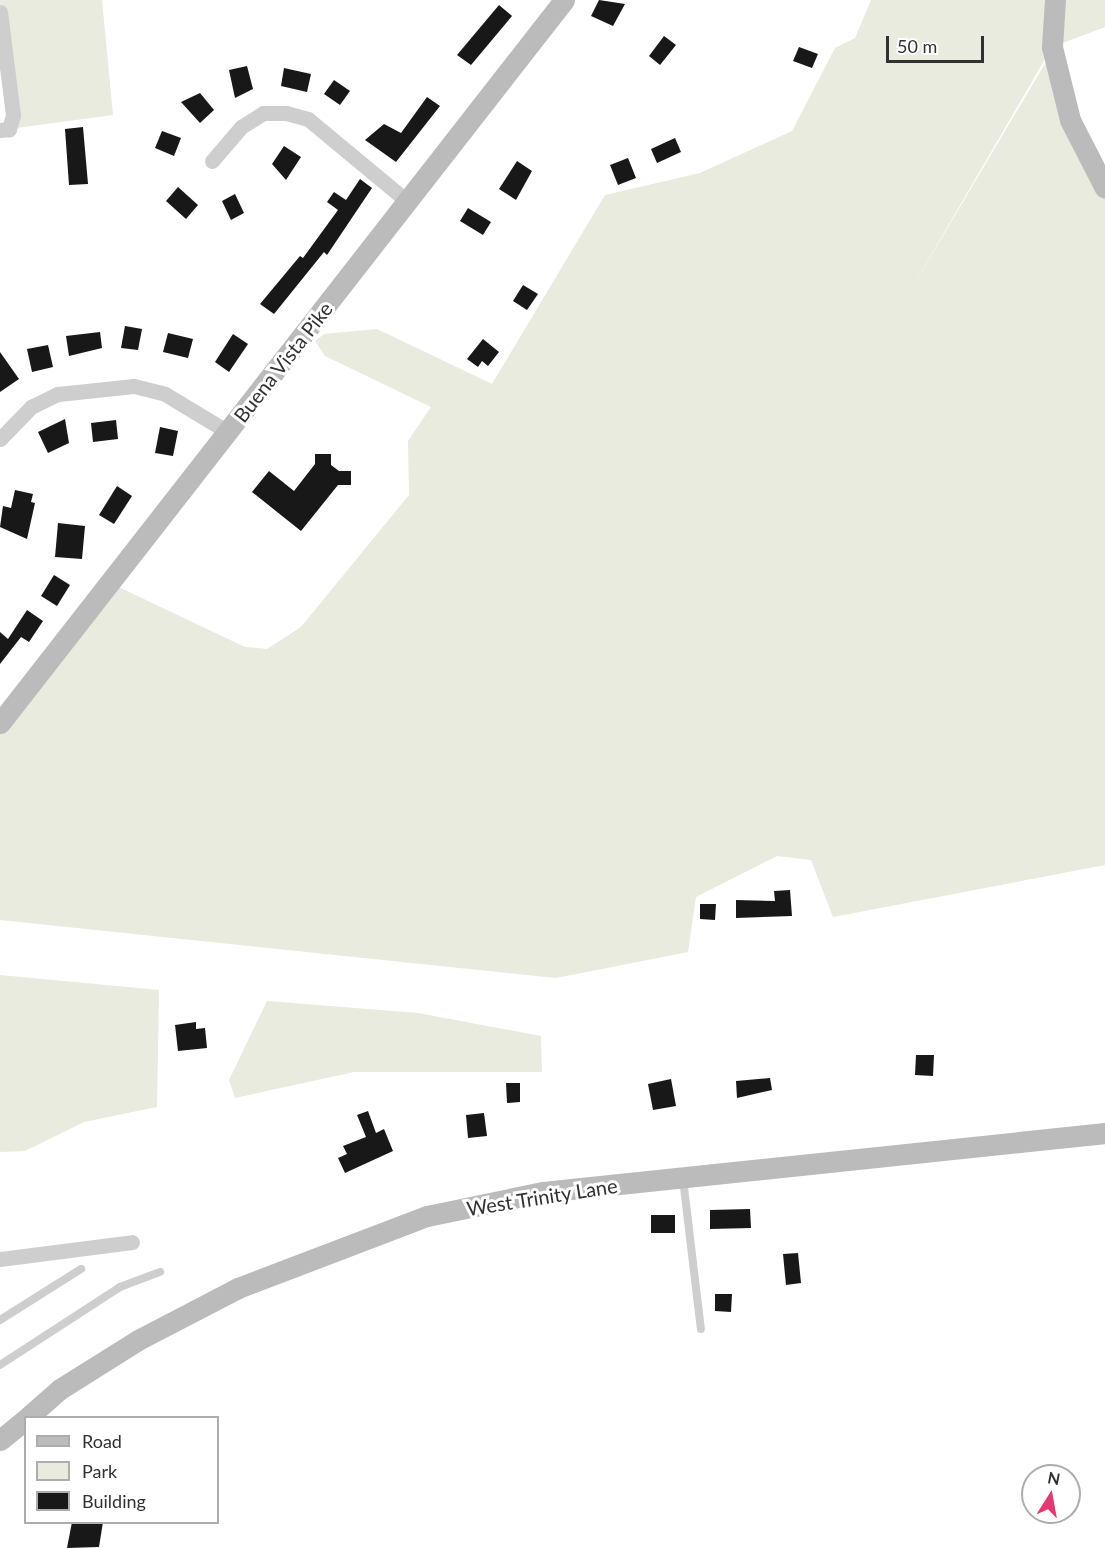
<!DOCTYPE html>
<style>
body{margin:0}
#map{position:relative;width:1105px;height:1548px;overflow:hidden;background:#fff;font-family:Lato,sans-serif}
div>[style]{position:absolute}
.green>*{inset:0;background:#e8ebdd}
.building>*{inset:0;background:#181818}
.lane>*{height:8px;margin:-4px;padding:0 4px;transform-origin:4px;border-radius:4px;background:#cecece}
.street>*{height:15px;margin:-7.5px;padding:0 7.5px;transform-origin:7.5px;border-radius:7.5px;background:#cecece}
.secondary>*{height:21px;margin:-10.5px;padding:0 10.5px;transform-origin:10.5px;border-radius:10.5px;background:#bbb}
span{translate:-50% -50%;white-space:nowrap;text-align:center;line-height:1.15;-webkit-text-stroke:6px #fff;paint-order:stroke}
.street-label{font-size:20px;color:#313131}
.legend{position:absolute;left:24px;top:1416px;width:195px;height:108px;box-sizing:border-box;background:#fff;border:2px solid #adadad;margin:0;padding:8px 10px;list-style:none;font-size:18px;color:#313131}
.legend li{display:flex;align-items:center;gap:12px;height:30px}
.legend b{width:30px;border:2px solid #adadad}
.north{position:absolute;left:1021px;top:1464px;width:60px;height:60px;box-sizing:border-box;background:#fff;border:2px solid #adadad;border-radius:50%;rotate:11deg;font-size:16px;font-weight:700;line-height:24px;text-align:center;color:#313131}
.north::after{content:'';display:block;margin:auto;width:21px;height:27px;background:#e53772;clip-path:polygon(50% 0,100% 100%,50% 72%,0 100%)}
.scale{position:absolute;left:886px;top:36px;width:98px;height:27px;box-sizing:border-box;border:3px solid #313131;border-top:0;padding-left:8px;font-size:18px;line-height:21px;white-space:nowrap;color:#313131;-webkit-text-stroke:4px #fff;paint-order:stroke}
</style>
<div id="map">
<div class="green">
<div style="clip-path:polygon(0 0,102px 0,113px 115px,9px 129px)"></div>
<div style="clip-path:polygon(871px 0,1105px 0,1105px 27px,1052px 47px,909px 293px,1053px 50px,1105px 188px,1105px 865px,833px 917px,811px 860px,777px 856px,696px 897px,688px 952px,556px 978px,0 920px,0 723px,110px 583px,245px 647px,267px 649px,301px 627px,409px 495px,408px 441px,431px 407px,325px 356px,315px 341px,324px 334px,377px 329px,492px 384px,605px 195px,700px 173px,792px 131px,835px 48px,855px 38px)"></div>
<div style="clip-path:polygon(0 975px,159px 990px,157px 1107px,84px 1122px,25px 1151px,0 1152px)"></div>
<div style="clip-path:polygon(267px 1001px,418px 1013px,541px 1036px,542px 1072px,354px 1072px,235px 1098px,229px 1080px)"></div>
</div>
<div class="building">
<div style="clip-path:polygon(599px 0,625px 4px,613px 26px,591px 16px)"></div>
<div style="clip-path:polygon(499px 5px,512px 16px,471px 65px,457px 55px)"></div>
<div style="clip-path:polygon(664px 36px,676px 45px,660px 65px,649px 56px)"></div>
<div style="clip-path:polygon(799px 47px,818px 54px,812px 68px,793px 61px)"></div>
<div style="clip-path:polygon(247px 66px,253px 89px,235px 98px,229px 70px)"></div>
<div style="clip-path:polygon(284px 68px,311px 74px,307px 92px,281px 86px)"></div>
<div style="clip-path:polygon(334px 80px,350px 91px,340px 105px,324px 94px)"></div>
<div style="clip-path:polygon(200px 93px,214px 110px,200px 123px,181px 102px)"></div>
<div style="clip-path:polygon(427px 97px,440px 106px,396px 162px,365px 140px,384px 124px,401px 133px)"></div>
<div style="clip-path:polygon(83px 127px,88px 184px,69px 185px,65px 129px)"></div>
<div style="clip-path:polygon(162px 131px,181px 138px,174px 156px,155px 148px)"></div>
<div style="clip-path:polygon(675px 138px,681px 152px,657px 163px,651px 149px)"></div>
<div style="clip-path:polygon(284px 146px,301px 157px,286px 180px,272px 164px)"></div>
<div style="clip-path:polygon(628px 158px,636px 178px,618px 185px,610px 165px)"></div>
<div style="clip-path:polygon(517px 161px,532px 171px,516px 200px,499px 189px)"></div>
<div style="clip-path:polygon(360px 179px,372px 188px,327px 255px,324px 252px,274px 314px,260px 304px,300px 256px,303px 258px,338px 210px,327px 202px,334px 192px,346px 200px)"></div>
<div style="clip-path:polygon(178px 187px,198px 205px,186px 219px,166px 201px)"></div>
<div style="clip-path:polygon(235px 194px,244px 213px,231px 220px,222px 201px)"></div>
<div style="clip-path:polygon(468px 208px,491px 222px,483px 235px,460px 221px)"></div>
<div style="clip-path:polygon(523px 285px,538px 294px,527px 310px,513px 301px)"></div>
<div style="clip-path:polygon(125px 326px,142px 329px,138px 350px,121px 348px)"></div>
<div style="clip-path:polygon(100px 332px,102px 348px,69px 356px,66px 336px)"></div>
<div style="clip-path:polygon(168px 333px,193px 339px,188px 358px,163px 352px)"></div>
<div style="clip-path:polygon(233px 334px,248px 344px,229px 372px,215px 362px)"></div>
<div style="clip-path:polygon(483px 339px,499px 352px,488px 366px,482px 361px,478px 367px,467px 359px)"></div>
<div style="clip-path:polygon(48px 345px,53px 367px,32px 372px,27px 349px)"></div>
<div style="clip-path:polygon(0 352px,19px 379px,0 392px)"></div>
<div style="clip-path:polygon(65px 419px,69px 443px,48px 453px,38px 432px)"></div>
<div style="clip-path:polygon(116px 420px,118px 439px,93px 442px,91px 423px)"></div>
<div style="clip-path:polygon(160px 427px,178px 431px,173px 456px,155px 453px)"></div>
<div style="clip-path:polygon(315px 454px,331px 454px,331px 465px,339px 471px,351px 471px,351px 485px,338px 485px,301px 531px,252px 492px,269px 471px,294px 491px,315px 464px)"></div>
<div style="clip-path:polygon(117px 486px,132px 496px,114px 524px,99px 515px)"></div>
<div style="clip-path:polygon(15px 490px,33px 494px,31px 502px,35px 503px,27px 539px,0 527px,3px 506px,11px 508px)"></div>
<div style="clip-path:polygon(58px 523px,85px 526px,82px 559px,55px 557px)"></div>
<div style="clip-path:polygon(54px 575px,70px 585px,57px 606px,41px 596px)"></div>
<div style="clip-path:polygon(27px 610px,43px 621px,29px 642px,21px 637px,0 664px,0 632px,8px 639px)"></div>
<div style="clip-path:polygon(790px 890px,792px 916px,736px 918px,736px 900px,775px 901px,774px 891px)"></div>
<div style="clip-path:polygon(700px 904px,716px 904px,715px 920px,700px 919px)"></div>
<div style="clip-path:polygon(196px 1022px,196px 1029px,205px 1028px,207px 1048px,178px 1051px,175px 1025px)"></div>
<div style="clip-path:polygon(916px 1055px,934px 1055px,933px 1076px,915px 1075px)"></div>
<div style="clip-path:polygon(770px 1078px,772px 1090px,737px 1098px,736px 1081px)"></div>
<div style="clip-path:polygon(671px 1079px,676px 1106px,653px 1110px,648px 1084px)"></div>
<div style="clip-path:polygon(506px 1083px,520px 1083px,520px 1102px,507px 1103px)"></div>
<div style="clip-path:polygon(368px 1111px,376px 1133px,384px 1129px,393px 1151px,345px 1173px,338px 1158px,347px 1154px,343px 1146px,366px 1137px,357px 1115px)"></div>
<div style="clip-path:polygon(484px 1113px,487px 1136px,468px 1138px,466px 1115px)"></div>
<div style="clip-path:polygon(750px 1209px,751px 1228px,710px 1229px,710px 1210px)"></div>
<div style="clip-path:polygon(651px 1215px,675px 1215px,675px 1233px,651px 1233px)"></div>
<div style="clip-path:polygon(798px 1253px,801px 1283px,786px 1285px,783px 1254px)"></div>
<div style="clip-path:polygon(715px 1294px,732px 1294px,731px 1312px,715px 1311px)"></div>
<div style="clip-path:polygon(72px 1522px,103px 1522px,99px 1547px,67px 1548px)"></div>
</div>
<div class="lane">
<div style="left:683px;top:1179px;width:151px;rotate:83.2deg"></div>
<div style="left:0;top:1320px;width:96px;rotate:-32.2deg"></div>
<div style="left:0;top:1365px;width:143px;rotate:-33deg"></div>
<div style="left:120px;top:1287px;width:43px;rotate:-20.6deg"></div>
</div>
<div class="street">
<div style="left:0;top:12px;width:104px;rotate:82.8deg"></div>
<div style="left:13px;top:115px;width:15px;rotate:106deg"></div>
<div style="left:9px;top:129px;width:9px;rotate:174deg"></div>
<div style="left:212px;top:161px;width:45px;rotate:-49.5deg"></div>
<div style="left:241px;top:127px;width:26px;rotate:-32deg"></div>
<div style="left:263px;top:113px;width:23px"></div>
<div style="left:286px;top:113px;width:23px;rotate:15deg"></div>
<div style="left:308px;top:119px;width:130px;rotate:39.7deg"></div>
<div style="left:0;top:439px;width:45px;rotate:-45.9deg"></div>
<div style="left:31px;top:407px;width:30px;rotate:-26deg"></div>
<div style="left:58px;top:394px;width:76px;rotate:-6deg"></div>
<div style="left:134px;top:386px;width:32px;rotate:14deg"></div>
<div style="left:165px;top:394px;width:74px;rotate:31.1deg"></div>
<div style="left:0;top:1259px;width:133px;rotate:-7.3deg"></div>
</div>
<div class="secondary">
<div style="left:1055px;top:0;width:47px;rotate:93.7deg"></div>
<div style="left:1052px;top:47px;width:75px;rotate:76.1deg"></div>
<div style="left:1070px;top:120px;width:76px;rotate:62.8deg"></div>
<div style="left:0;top:723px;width:917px;rotate:-52.04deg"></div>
<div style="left:27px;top:1418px;width:44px;rotate:-41.3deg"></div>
<div style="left:60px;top:1389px;width:92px;rotate:-32.1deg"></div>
<div style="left:138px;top:1340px;width:113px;rotate:-27.5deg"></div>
<div style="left:238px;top:1288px;width:202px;rotate:-20.9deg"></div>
<div style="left:427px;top:1216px;width:118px;rotate:-11.7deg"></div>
<div style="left:543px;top:1192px;width:565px;rotate:-5.99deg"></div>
<div style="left:0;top:1440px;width:33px;rotate:-39deg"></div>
</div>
<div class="street-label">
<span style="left:283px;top:362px;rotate:-52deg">Buena Vista Pike</span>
<span style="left:542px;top:1197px;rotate:-9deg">West Trinity Lane</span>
</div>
<ul class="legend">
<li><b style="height:8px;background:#bbb"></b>Road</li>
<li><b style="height:16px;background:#e8ebdd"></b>Park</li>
<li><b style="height:16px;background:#181818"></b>Building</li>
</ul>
<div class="north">N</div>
<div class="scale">50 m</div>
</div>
